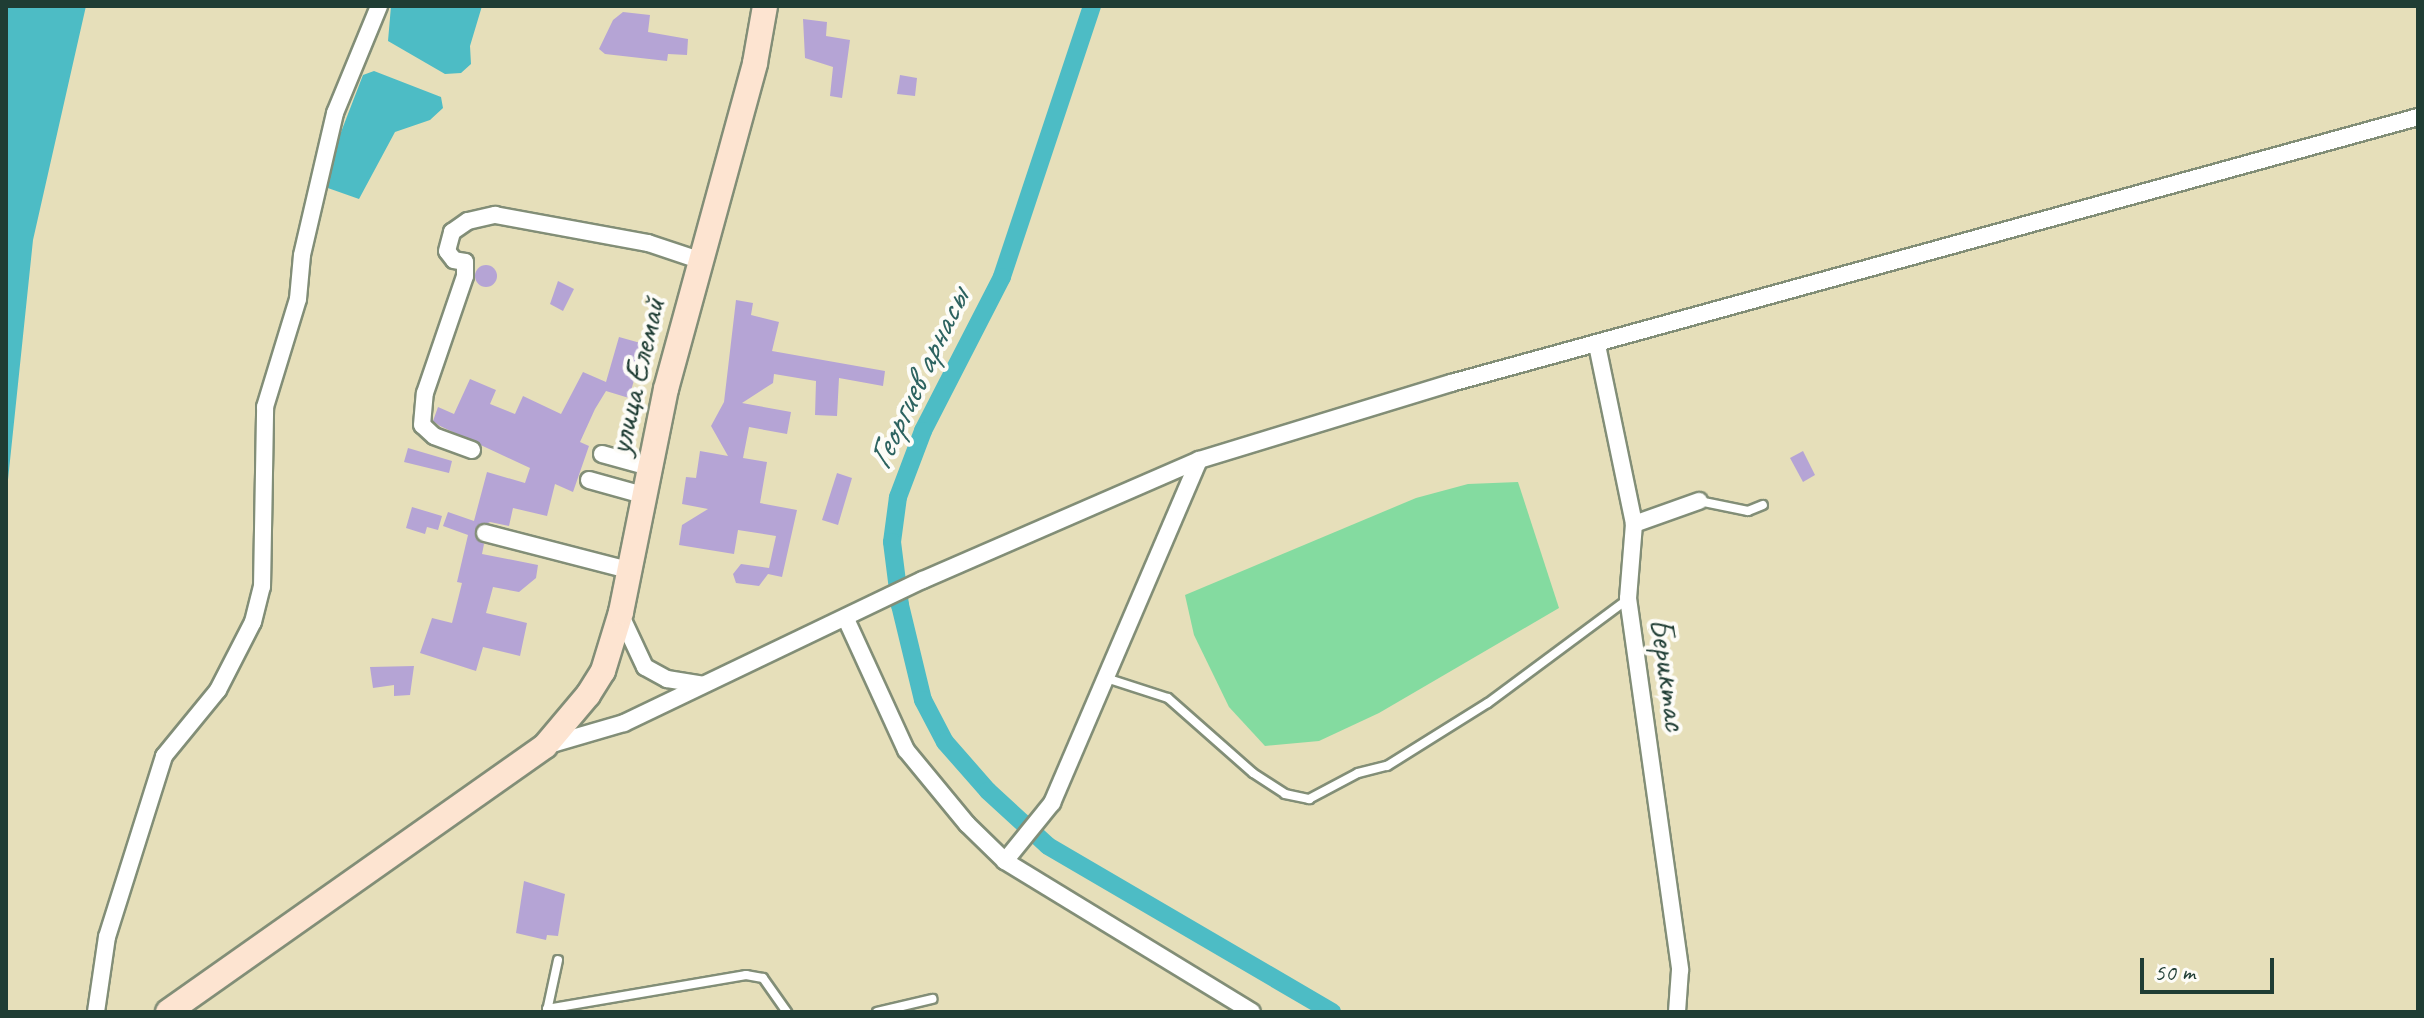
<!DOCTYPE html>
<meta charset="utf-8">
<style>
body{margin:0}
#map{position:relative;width:2424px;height:1018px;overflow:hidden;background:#e6dfba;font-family:Caveat,sans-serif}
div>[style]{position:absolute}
.green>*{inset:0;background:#84dba0}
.water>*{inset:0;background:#4dbcc5}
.canal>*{height:18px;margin:-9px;padding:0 9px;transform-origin:9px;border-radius:9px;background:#4dbcc5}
.building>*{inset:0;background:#b5a4d5}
.round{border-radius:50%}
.roads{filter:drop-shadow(2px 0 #828e77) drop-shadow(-2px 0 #828e77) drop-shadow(0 2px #828e77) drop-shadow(0 -2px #828e77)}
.lane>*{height:8px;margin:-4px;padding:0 4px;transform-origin:4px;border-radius:4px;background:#fff}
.street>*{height:16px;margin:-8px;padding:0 8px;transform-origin:8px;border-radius:8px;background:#fff}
.secondary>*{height:24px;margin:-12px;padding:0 12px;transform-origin:12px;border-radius:12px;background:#fde4d1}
span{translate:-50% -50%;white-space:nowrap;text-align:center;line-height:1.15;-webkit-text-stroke:8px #fdfcf7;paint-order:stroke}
.street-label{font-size:34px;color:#1f3d34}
.water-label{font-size:36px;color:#2d6360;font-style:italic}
.frame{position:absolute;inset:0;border:8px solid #1f3d34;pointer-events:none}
.scale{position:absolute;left:2140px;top:958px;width:134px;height:36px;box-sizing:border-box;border:4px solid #1f3d34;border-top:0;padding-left:10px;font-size:24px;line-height:28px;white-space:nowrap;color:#1f3d34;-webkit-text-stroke:6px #fdfcf7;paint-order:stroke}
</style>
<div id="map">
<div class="green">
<div style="clip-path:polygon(1518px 482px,1559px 608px,1379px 713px,1319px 741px,1265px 746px,1229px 707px,1194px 635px,1185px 595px,1416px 498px,1468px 484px)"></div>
</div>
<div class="water">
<div style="clip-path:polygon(6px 6px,86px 6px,33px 240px,6px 499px)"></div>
<div style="clip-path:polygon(391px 6px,482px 6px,470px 46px,471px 64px,461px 73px,445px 74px,388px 41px)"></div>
<div style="clip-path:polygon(374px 71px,441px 97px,443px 108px,430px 120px,395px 132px,359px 199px,325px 187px,326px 171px,363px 75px)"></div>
</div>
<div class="canal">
<div style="left:1092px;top:6px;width:286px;rotate:108.4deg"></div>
<div style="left:1002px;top:277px;width:173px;rotate:117.2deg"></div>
<div style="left:923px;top:431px;width:71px;rotate:110.7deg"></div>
<div style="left:898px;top:497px;width:45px;rotate:97.6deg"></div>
<div style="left:892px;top:542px;width:64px;rotate:82.8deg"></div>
<div style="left:900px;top:605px;width:98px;rotate:76.4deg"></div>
<div style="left:923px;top:700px;width:47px;rotate:62.4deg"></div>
<div style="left:945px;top:742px;width:65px;rotate:48.7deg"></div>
<div style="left:988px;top:791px;width:81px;rotate:42.5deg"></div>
<div style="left:1048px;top:846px;width:329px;rotate:30.3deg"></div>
</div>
<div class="building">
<div style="clip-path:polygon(623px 12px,650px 15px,648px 32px,688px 39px,687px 55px,668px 54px,667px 61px,605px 54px,599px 49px,613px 20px)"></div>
<div style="clip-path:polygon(803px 19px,827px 22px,826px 36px,850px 40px,842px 98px,830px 96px,833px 67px,805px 58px)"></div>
<div style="clip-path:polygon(900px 75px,917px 78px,915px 96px,897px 94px)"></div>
<div class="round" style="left:475px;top:265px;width:22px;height:22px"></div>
<div style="clip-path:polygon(558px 281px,574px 289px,563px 311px,550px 304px)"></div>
<div style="clip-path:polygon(736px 300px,753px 303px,751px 315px,779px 322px,772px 351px,885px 371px,883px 386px,839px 378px,837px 416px,815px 415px,816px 381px,774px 374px,773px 383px,742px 403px,791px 412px,787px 434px,749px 427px,743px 458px,767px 462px,760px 503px,797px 510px,782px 577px,768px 574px,759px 586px,736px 583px,733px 574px,741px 564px,769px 568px,776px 536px,738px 530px,734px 554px,679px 545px,682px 525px,708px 509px,682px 504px,686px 477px,696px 478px,700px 451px,728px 456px,711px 426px,724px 402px)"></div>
<div style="clip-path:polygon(619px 337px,644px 344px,629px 398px,606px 391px,595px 409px,580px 442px,589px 446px,573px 492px,555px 484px,547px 516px,513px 508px,509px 526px,490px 522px,475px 530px,484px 544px,482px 554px,538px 565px,536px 578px,519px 592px,493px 587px,486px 613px,527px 623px,520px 656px,483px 647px,476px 671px,420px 653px,432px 618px,452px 623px,462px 583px,457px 582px,468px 535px,443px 526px,448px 512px,474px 521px,487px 472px,525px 483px,530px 468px,440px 426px,433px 421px,438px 407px,454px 414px,470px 379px,496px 390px,490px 404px,515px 414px,523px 396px,561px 414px,583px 372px,606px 382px)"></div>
<div style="clip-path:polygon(408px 448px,452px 461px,449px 473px,404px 462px)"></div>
<div style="clip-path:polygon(1803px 451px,1815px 475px,1803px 482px,1790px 458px)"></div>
<div style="clip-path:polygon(837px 473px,852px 478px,838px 525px,822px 520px)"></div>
<div style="clip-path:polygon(412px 507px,442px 516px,438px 530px,427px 527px,425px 534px,406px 528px)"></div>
<div style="clip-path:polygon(414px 666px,410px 695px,394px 696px,394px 685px,373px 688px,370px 667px)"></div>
<div style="clip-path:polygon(524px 881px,565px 894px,558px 936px,547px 935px,546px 940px,516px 933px)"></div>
</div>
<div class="roads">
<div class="lane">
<div style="left:1699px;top:501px;width:50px;rotate:11.5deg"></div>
<div style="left:1748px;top:511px;width:16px;rotate:-22deg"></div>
<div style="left:1106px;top:678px;width:65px;rotate:17.9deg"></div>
<div style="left:1168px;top:698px;width:113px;rotate:41.4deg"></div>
<div style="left:1253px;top:773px;width:38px;rotate:33deg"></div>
<div style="left:1285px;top:794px;width:25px;rotate:12deg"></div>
<div style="left:1309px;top:799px;width:55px;rotate:-28deg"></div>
<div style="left:1358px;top:773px;width:30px;rotate:-14deg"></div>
<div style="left:1387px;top:766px;width:119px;rotate:-32deg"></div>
<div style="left:1488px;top:703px;width:174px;rotate:-36.6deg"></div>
<div style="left:547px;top:1009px;width:202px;rotate:-9.7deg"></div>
<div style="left:746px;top:975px;width:17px;rotate:10deg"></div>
<div style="left:763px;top:978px;width:42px;rotate:54.8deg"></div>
<div style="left:547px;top:1011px;width:52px;rotate:-77.8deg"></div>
<div style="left:877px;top:1012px;width:57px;rotate:-13.3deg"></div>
</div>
<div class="street">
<div style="left:1597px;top:345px;width:183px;rotate:78.3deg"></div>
<div style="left:1634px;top:524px;width:74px;rotate:94.6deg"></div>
<div style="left:1628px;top:598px;width:376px;rotate:82deg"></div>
<div style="left:1680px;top:970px;width:42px;rotate:94.1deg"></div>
<div style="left:472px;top:450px;width:40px;rotate:-159.8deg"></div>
<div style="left:434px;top:436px;width:16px;rotate:-137deg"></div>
<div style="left:422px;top:425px;width:32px;rotate:-85deg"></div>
<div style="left:425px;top:393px;width:124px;rotate:-71.1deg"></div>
<div style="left:465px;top:276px;width:14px;rotate:-90deg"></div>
<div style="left:465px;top:262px;width:11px;rotate:-170deg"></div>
<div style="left:454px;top:260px;width:11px;rotate:-128deg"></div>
<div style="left:447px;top:251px;width:20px;rotate:-75deg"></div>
<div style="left:452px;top:232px;width:19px;rotate:-35deg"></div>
<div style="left:468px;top:221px;width:28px;rotate:-13deg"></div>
<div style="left:495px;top:215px;width:156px;rotate:10.4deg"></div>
<div style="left:648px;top:243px;width:54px;rotate:18.4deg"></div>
<div style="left:602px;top:454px;width:49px;rotate:15.5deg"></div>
<div style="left:589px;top:480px;width:56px;rotate:15.5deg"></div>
<div style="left:1634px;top:524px;width:69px;rotate:-19.5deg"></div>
<div style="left:485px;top:533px;width:148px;rotate:14.5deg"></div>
<div style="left:622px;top:618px;width:54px;rotate:64.9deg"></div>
<div style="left:645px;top:667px;width:25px;rotate:29deg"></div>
<div style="left:667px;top:679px;width:36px;rotate:9deg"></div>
<div style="left:846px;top:619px;width:144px;rotate:65.4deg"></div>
<div style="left:906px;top:750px;width:96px;rotate:50.5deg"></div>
<div style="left:967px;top:824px;width:53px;rotate:44.2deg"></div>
<div style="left:1005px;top:861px;width:289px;rotate:31.4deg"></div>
<div style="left:545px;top:746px;width:82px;rotate:-16.2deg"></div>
<div style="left:624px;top:723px;width:331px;rotate:-25.6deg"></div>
<div style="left:923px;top:580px;width:301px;rotate:-23.5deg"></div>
<div style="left:1199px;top:460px;width:264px;rotate:-17deg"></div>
<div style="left:1451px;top:383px;width:1003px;rotate:-15.38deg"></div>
<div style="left:1005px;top:861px;width:75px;rotate:-51deg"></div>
<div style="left:1052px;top:803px;width:373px;rotate:-66.8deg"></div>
<div style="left:96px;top:1012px;width:76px;rotate:-81.7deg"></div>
<div style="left:107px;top:937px;width:190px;rotate:-72.5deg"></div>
<div style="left:164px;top:756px;width:85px;rotate:-50.7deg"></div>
<div style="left:218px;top:690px;width:76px;rotate:-62.8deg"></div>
<div style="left:253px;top:622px;width:36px;rotate:-76deg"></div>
<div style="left:262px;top:587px;width:180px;rotate:-89deg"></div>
<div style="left:265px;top:407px;width:113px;rotate:-73deg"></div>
<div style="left:298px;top:299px;width:44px;rotate:-84.8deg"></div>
<div style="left:302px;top:255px;width:146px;rotate:-76.9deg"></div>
<div style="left:335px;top:113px;width:116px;rotate:-67.6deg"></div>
</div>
<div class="secondary">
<div style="left:168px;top:1012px;width:461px;rotate:-35.2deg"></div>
<div style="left:545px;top:746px;width:67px;rotate:-49.9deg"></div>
<div style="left:588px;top:695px;width:28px;rotate:-58deg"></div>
<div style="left:603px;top:671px;width:62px;rotate:-73deg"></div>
<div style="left:621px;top:612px;width:227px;rotate:-78.6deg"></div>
<div style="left:666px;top:389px;width:338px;rotate:-74.7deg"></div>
<div style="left:755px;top:63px;width:58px;rotate:-80deg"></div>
</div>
</div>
<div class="street-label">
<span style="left:636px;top:376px;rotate:-77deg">улица Елемай</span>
<span style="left:1669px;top:674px;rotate:82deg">Бериктас</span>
</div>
<div class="water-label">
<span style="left:918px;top:379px;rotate:-65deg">Георгиев арнасы</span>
</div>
<div class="frame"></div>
<div class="scale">50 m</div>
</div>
